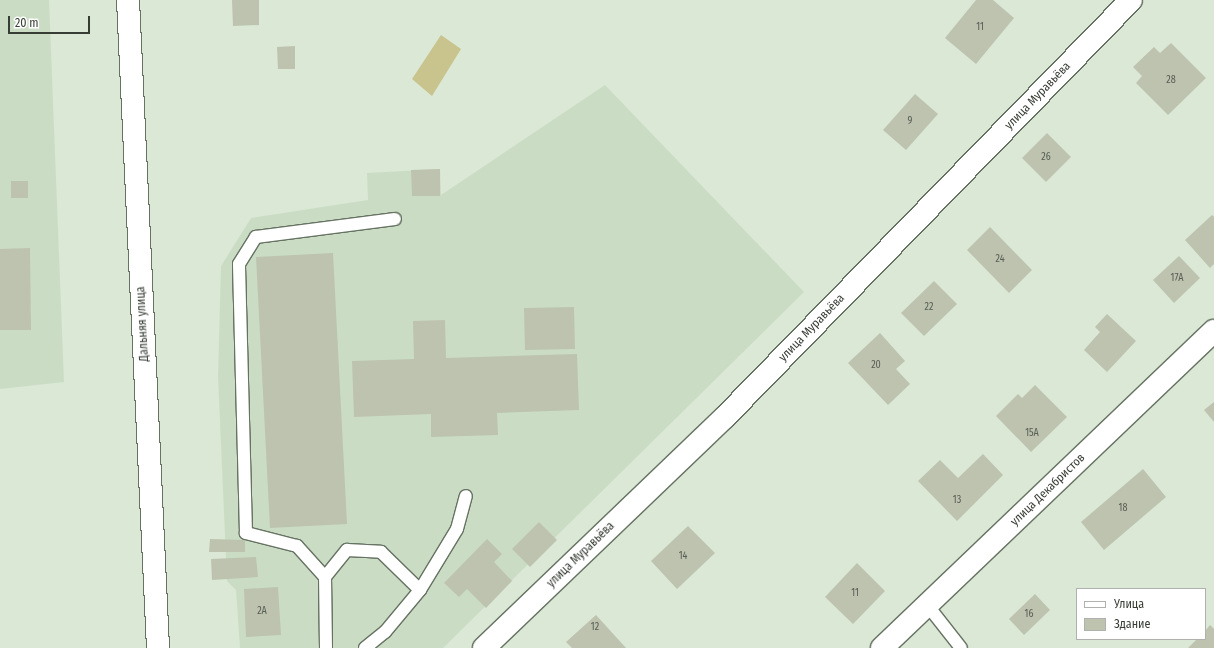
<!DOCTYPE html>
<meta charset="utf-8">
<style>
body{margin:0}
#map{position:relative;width:1214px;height:648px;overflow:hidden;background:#dae8d5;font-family:"Fira Sans Condensed",sans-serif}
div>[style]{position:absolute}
.built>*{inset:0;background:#caddc4}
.green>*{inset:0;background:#c9c38e}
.building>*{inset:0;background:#bdc3af}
.roads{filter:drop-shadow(1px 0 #667262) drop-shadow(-1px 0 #667262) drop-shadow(0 1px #667262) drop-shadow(0 -1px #667262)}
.service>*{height:12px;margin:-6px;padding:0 6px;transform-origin:6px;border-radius:6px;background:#fff}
.minor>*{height:22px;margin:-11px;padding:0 11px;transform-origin:11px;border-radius:11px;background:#fff}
.secondary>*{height:22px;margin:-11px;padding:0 11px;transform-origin:11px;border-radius:11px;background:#fff}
span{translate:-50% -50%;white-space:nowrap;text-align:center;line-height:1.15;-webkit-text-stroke:4px #fff;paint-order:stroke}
.number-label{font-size:10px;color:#585e54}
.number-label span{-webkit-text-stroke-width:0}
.street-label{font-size:12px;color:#373d35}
.legend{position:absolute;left:1076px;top:588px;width:130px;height:52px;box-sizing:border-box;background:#fff;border:1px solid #afb1ae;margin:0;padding:5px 7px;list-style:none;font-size:12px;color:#373d35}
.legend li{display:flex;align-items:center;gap:8px;height:20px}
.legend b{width:20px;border:1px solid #afb1ae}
.scale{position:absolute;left:8px;top:16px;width:82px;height:18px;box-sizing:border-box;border:2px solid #373d35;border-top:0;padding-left:5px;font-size:12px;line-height:14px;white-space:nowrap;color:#373d35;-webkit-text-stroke:3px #fff;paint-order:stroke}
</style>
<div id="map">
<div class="built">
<div style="clip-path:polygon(0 0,49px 0,64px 382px,0 389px)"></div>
<div style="clip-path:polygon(605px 85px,804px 292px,443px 648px,240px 648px,236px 590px,227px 581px,218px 376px,221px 266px,251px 218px,368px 200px,367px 173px,440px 169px,441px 195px)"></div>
</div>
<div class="green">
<div style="clip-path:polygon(441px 35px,461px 49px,432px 96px,412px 79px)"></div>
</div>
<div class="building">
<div style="clip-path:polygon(232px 0,259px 0,259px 25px,233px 26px)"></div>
<div style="clip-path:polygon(976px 0,993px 0,1014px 18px,976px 64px,945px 38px)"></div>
<div style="clip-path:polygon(1171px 43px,1206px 78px,1168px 115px,1136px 83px,1142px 76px,1133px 67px,1154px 47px,1160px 53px)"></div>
<div style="clip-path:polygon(295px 46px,295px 69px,278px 69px,277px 47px)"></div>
<div style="clip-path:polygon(915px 94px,938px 114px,906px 150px,883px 130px)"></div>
<div style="clip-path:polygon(1047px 133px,1071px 157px,1046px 182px,1022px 158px)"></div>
<div style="clip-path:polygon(440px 169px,440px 196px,412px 196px,411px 170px)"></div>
<div style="clip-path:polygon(11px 181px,28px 181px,28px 198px,11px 198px)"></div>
<div style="clip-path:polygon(1212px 215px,1214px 217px,1214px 264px,1210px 268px,1185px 240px)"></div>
<div style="clip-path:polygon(990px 227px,1032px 270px,1009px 293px,967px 250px)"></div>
<div style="clip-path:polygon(30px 248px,31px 330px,0 330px,0 249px)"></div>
<div style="clip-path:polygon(333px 253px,347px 524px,270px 528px,256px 257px)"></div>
<div style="clip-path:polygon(1179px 256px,1200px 278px,1174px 303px,1153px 280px)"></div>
<div style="clip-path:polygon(934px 281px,957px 304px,924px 336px,901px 313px)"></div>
<div style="clip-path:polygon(574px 307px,575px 349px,525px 350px,524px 308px)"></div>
<div style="clip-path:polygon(1107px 314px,1136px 341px,1107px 372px,1084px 350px,1100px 332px,1095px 327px)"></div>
<div style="clip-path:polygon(445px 320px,446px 358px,577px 354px,579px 410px,497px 413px,498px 435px,431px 437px,431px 414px,354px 417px,352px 361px,414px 359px,413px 321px)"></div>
<div style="clip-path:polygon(880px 333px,905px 361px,896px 369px,910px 384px,888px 405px,848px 363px)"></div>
<div style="clip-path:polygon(1035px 385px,1067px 417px,1031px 452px,996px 416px,1018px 394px,1022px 398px)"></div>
<div style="clip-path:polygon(1214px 402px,1214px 422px,1204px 410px)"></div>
<div style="clip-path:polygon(983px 454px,1003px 475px,957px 521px,918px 481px,940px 460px,958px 478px)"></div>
<div style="clip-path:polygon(1143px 469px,1166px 497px,1104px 550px,1081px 522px)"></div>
<div style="clip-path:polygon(539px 522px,557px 540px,530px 567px,512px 549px)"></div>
<div style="clip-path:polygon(688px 526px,715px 553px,677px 589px,651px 561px)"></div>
<div style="clip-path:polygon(210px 539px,245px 540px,245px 552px,209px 552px)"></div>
<div style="clip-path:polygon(487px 539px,502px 554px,494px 562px,512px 581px,486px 608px,467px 589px,459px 597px,444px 583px)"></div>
<div style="clip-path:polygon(256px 557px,258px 577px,212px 580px,211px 559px)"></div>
<div style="clip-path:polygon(857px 563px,885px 591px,853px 624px,825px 597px)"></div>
<div style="clip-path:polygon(278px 587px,281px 635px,246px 637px,244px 589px)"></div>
<div style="clip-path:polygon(1035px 594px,1050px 610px,1024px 635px,1009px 619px)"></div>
<div style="clip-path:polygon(596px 615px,626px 648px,572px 648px,566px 642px)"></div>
<div style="clip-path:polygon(1210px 625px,1214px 629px,1214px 648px,1188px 648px,1197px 639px,1205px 639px,1205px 631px)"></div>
</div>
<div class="roads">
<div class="service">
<div style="left:325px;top:577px;width:35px;rotate:-51deg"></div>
<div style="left:347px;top:550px;width:34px;rotate:3deg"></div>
<div style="left:381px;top:552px;width:54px;rotate:44.3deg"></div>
<div style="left:928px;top:606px;width:53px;rotate:51.8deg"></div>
<div style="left:326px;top:648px;width:71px;rotate:-90.8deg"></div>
<div style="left:325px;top:577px;width:42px;rotate:-132.1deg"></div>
<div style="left:297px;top:546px;width:53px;rotate:-165.7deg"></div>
<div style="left:246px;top:533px;width:269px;rotate:-91.5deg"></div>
<div style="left:239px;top:264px;width:32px;rotate:-58deg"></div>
<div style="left:256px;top:237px;width:140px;rotate:-7.4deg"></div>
<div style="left:365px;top:648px;width:26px;rotate:-39deg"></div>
<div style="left:385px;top:632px;width:55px;rotate:-50.2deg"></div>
<div style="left:420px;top:590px;width:71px;rotate:-58.8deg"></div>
<div style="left:457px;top:529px;width:34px;rotate:-75deg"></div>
</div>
<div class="minor">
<div style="left:484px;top:648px;width:332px;rotate:-43.8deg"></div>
<div style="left:724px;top:418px;width:583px;rotate:-45.76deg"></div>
<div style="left:882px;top:648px;width:459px;rotate:-43.7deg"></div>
</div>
<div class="secondary">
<div style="left:128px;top:0;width:649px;rotate:87.35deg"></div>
</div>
</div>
<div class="number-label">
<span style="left:980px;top:28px">11</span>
<span style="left:1171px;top:81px">28</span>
<span style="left:910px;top:122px">9</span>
<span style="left:1046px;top:158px">26</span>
<span style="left:1000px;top:260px">24</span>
<span style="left:1177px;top:279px">17А</span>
<span style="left:929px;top:308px">22</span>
<span style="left:876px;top:366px">20</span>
<span style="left:1032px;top:434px">15А</span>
<span style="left:957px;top:501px">13</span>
<span style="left:1123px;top:509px">18</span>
<span style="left:683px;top:557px">14</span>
<span style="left:855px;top:594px">11</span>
<span style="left:262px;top:612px">2А</span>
<span style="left:1029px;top:615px">16</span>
<span style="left:595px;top:628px">12</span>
</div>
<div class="street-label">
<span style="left:1038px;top:96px;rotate:-46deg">улица Муравьёва</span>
<span style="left:143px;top:324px;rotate:-93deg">Дальняя улица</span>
<span style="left:812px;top:328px;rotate:-46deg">улица Муравьёва</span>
<span style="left:1048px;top:490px;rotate:-44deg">улица Декабристов</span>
<span style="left:581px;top:555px;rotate:-44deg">улица Муравьёва</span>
</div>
<ul class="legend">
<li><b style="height:5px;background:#fff"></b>Улица</li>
<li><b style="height:11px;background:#bdc3af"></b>Здание</li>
</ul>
<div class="scale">20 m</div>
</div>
